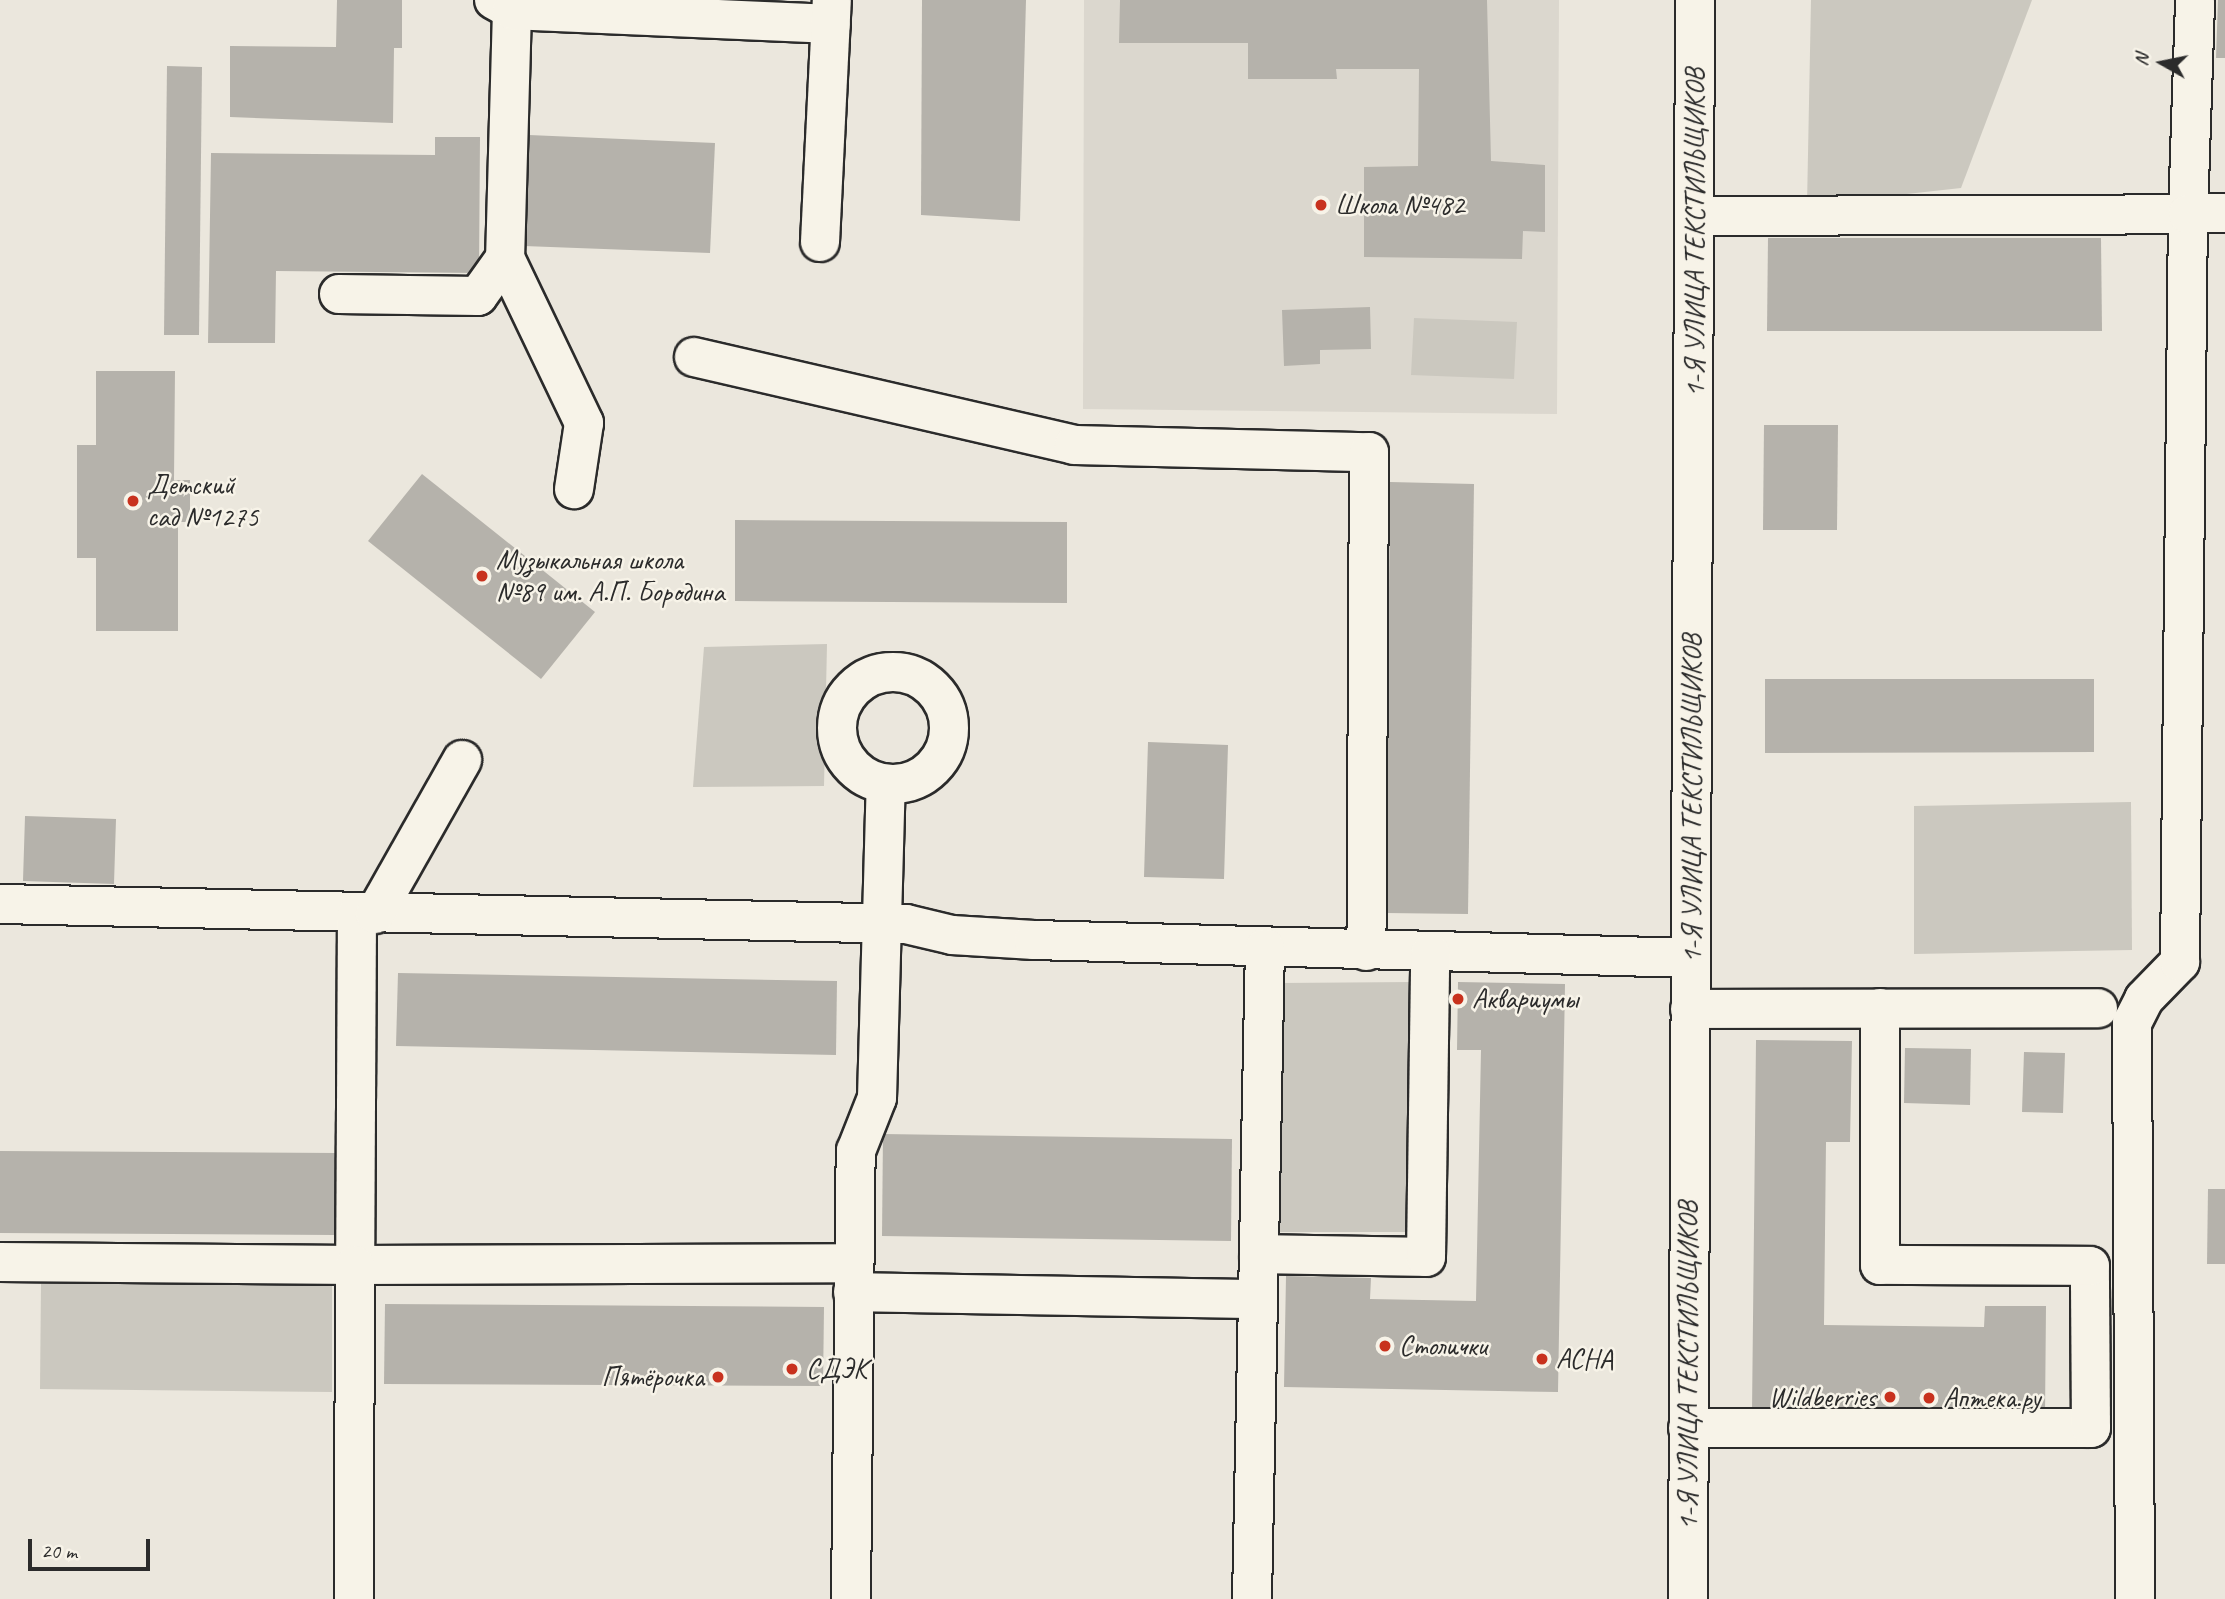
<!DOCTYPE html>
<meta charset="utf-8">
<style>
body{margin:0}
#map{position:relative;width:2225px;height:1599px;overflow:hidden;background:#ebe7dd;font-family:Caveat,sans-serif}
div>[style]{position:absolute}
.built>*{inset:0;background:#dbd7ce}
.green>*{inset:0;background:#cbc8bf}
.building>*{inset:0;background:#b5b2ab}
.roads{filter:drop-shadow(2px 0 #2b2b2b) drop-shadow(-2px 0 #2b2b2b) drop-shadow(0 2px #2b2b2b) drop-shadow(0 -2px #2b2b2b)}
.minor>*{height:38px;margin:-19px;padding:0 19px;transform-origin:19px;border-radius:19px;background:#f7f3e8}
.minor>.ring{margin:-19px;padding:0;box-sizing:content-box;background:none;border:38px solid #f7f3e8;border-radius:50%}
.dots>*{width:19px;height:19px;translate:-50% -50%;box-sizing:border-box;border:4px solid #f7f3e8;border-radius:50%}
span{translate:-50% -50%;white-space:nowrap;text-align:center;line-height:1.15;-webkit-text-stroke:5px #f7f3e8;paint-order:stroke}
.poi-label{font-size:28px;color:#2b2b2b}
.left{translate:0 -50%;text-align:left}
.right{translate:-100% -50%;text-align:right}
.street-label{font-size:28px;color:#2b2b2b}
.north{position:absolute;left:2127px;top:28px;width:70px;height:70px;-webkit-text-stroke:5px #f7f3e8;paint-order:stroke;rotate:279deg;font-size:19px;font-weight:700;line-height:28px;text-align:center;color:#2b2b2b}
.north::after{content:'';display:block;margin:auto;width:24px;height:32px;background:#2b2b2b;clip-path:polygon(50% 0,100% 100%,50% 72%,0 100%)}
.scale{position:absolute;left:28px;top:1539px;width:122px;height:32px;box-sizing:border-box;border:4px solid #2b2b2b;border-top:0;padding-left:9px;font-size:21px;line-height:24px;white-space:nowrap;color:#2b2b2b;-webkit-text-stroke:5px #f7f3e8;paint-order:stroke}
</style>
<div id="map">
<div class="built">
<div style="clip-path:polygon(1084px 0,1559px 0,1557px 414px,1083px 409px)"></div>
</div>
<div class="green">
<div style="clip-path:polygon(1811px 0,2032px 0,1961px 188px,1807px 205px)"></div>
<div style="clip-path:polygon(1414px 318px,1517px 322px,1514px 379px,1411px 375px)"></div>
<div style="clip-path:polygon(827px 644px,824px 786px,693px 787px,704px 647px)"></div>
<div style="clip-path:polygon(2131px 802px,2132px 950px,1914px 954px,1914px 806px)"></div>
<div style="clip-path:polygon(1413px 982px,1406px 1232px,1278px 1232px,1280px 983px)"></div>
<div style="clip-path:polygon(332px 1283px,332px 1392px,40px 1389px,41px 1284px)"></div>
</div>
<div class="building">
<div style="clip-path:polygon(337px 0,402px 0,402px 48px,394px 48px,393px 123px,230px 117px,230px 46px,336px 47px)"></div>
<div style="clip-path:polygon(922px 0,1026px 0,1020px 221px,921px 215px)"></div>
<div style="clip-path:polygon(1120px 0,1487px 0,1491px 161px,1545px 165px,1545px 232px,1523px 231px,1522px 259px,1364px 257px,1364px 167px,1418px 166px,1419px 69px,1336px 69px,1337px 79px,1248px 79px,1248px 43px,1119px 43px)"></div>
<div style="clip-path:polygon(2218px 0,2225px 0,2225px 58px,2216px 58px)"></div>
<div style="clip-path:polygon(167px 66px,202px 67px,199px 335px,164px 335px)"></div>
<div style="clip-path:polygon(529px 135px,715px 143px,710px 253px,524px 246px)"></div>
<div style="clip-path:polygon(435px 137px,480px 137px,479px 273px,276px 271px,275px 343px,208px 343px,211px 153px,435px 155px)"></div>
<div style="clip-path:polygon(1768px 238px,2101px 238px,2102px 331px,1767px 331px)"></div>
<div style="clip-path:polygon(1370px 307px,1371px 349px,1320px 350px,1320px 364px,1284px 366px,1282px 310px)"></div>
<div style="clip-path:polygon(96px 371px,175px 371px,174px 480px,190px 480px,190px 522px,178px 522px,178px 631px,96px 631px,96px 558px,77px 558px,77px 445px,96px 445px)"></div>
<div style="clip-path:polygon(1764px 425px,1838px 425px,1837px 530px,1763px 530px)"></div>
<div style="clip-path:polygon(422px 474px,595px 612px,541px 679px,368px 541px)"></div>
<div style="clip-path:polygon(1390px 482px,1474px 484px,1468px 914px,1386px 913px)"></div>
<div style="clip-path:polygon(735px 520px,1067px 522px,1067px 603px,735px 601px)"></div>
<div style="clip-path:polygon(1765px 679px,2094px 679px,2094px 752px,1765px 753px)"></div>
<div style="clip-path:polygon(1148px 742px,1228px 745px,1224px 879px,1144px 877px)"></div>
<div style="clip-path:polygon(25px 816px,116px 819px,114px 884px,23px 881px)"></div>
<div style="clip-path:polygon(398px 973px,837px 981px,836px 1055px,396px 1046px)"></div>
<div style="clip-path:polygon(1458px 982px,1565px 984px,1558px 1392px,1284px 1387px,1286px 1276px,1371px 1278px,1370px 1299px,1476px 1301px,1481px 1050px,1457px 1050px)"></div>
<div style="clip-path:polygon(1756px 1040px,1852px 1041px,1850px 1142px,1826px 1142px,1824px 1325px,1984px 1327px,1985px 1306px,2046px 1306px,2045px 1415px,1752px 1412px)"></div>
<div style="clip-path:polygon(1905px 1048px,1971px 1049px,1970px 1105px,1904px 1103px)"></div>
<div style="clip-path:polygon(2024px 1052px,2065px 1053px,2063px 1113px,2022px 1112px)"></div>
<div style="clip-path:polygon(883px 1134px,1232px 1139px,1231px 1241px,882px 1236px)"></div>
<div style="clip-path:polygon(0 1151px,336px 1153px,335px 1235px,0 1233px)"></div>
<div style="clip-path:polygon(2208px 1189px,2225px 1189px,2225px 1264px,2207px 1264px)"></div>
<div style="clip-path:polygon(385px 1304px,824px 1307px,823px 1386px,384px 1384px)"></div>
</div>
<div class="roads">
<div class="minor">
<div style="left:494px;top:0;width:21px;rotate:29deg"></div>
<div style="left:512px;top:10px;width:248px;rotate:91.6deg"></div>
<div style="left:505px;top:258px;width:183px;rotate:64.4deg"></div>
<div style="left:584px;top:423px;width:67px;rotate:98.6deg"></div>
<div style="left:512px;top:10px;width:319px;rotate:2.5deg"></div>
<div style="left:1696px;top:216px;width:492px;rotate:-0.2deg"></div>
<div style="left:2188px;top:214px;width:214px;rotate:-88.1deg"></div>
<div style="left:820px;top:242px;width:242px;rotate:-87.2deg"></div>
<div style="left:339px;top:294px;width:139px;rotate:0.8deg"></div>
<div style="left:478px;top:296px;width:47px;rotate:-54.6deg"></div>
<div style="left:694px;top:357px;width:390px;rotate:13deg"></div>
<div style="left:1074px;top:445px;width:295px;rotate:1.4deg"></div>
<div style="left:1369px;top:452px;width:499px;rotate:90.3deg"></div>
<div class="ring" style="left:837px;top:672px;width:74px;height:74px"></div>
<div style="left:0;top:904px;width:906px;rotate:1.26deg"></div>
<div style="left:906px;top:924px;width:47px;rotate:13.4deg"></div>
<div style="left:952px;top:935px;width:82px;rotate:3.5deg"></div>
<div style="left:1034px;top:940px;width:657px;rotate:1.57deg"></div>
<div style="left:357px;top:914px;width:351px;rotate:90.3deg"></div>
<div style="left:355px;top:1265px;width:498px;rotate:-0.2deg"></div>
<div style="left:375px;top:914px;width:177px;rotate:-60.5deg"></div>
<div style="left:1690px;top:1009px;width:408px;rotate:-0.1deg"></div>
<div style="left:1259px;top:1254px;width:167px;rotate:1deg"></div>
<div style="left:1426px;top:1257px;width:304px;rotate:-89.2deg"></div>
<div style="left:0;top:1262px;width:355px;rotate:0.5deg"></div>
<div style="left:355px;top:1265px;width:334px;rotate:90.2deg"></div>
<div style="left:853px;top:1292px;width:405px;rotate:1deg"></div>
<div style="left:1688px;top:1428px;width:403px"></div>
<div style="left:2091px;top:1428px;width:162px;rotate:-90.4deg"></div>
<div style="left:2090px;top:1266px;width:210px;rotate:-179.7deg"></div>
<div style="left:1880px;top:1265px;width:257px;rotate:-90deg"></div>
<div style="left:851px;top:1599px;width:448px;rotate:-89.4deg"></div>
<div style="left:856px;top:1151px;width:57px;rotate:-68.4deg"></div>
<div style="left:877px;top:1098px;width:314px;rotate:-88.4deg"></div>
<div style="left:1252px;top:1599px;width:651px;rotate:-88.86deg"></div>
<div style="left:1688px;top:1599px;width:1599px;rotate:-89.75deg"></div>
<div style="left:2135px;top:1599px;width:576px;rotate:-90.3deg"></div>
<div style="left:2132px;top:1023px;width:27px;rotate:-63deg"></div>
<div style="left:2144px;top:999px;width:52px;rotate:-45.8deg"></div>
<div style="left:2180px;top:962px;width:748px;rotate:-89.39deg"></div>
<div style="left:2188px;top:214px;width:37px;rotate:-2deg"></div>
</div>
</div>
<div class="dots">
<div style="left:1321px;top:205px;background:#c8321e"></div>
<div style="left:133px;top:501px;background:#c8321e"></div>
<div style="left:482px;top:576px;background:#c8321e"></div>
<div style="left:1458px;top:999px;background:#c8321e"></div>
<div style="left:1385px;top:1346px;background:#c8321e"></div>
<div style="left:1542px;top:1359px;background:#c8321e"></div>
<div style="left:792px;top:1369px;background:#c8321e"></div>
<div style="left:718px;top:1377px;background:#c8321e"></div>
<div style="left:1890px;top:1397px;background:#c8321e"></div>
<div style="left:1929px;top:1398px;background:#c8321e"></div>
</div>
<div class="poi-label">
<span class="left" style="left:1335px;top:205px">Школа №482</span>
<span class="left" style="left:147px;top:501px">Детский<br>сад №1275</span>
<span class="left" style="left:496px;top:576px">Музыкальная школа<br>№89 им. А.П. Бородина</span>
<span class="left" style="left:1472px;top:999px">Аквариумы</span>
<span class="left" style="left:1399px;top:1346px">Столички</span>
<span class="left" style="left:1556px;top:1359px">АСНА</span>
<span class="left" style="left:806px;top:1369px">СДЭК</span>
<span class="right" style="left:704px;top:1377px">Пятёрочка</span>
<span class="right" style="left:1876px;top:1397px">Wildberries</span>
<span class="left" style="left:1943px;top:1398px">Аптека.ру</span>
</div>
<div class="street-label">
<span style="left:1695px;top:233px;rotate:-90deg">1-Я УЛИЦА ТЕКСТИЛЬЩИКОВ</span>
<span style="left:1692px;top:799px;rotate:-90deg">1-Я УЛИЦА ТЕКСТИЛЬЩИКОВ</span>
<span style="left:1688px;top:1366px;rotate:-90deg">1-Я УЛИЦА ТЕКСТИЛЬЩИКОВ</span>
</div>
<div class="north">N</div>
<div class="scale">20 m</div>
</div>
